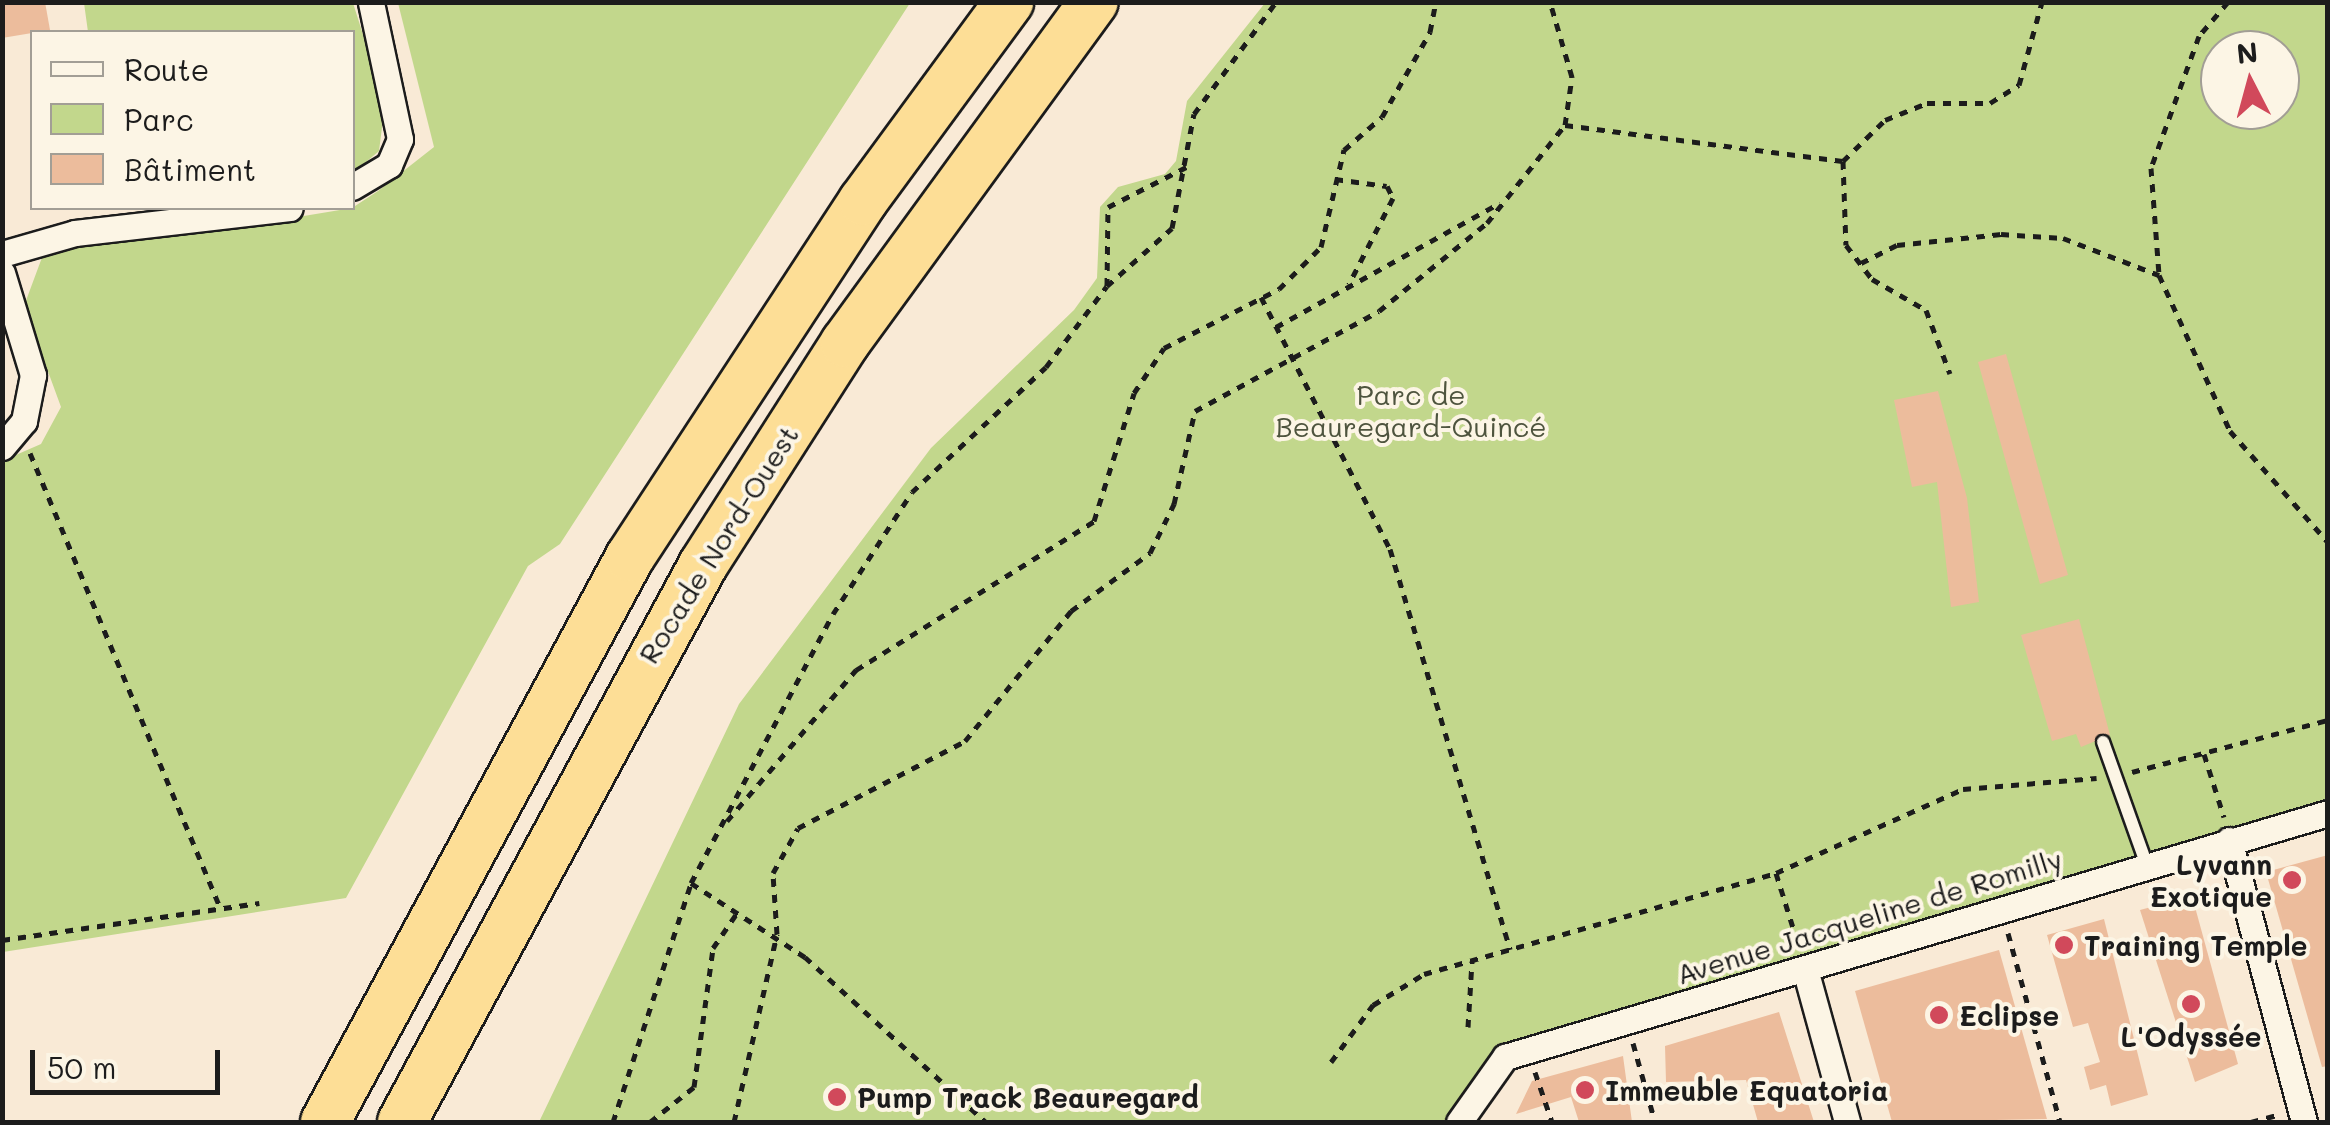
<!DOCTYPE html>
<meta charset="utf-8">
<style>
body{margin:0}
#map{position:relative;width:2330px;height:1125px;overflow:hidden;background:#f9ead6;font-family:Mali,sans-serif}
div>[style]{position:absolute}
.green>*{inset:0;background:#c2d78c}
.building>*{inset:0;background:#ecbc9c}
.path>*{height:5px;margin-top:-2.5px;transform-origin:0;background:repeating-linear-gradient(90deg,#1c1c1c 0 8px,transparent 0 16px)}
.roads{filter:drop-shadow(2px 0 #1c1c1c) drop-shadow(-2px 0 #1c1c1c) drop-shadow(0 2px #1c1c1c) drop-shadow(0 -2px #1c1c1c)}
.lane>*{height:12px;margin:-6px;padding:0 6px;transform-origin:6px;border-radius:6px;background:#fcf5e5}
.street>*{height:25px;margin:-12.5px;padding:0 12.5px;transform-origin:12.5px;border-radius:12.5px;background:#fcf5e5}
.highway>*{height:48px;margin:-24px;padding:0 24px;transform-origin:24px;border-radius:24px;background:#fdde96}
.dots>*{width:28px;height:28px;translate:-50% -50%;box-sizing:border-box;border:5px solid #fcf5e5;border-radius:50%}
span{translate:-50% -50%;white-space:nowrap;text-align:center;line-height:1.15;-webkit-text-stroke:8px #fcf5e5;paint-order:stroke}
.park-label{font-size:28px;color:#4e543e}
.street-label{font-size:28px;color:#1c1c1c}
.poi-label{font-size:28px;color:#1c1c1c;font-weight:700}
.right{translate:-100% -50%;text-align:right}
.left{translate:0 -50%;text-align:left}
.frame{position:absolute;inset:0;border:5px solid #1c1c1c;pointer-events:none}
.legend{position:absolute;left:30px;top:30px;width:325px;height:180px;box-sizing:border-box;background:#fcf5e5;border:2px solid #a29e95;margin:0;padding:12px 18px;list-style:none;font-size:30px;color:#1c1c1c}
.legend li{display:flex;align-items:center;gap:20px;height:50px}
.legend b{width:50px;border:2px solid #a29e95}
.north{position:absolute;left:2200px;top:30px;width:100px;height:100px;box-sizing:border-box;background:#fcf5e5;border:2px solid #a29e95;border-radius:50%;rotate:354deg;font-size:28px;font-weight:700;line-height:40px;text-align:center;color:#1c1c1c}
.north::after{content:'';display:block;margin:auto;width:35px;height:45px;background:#d1495b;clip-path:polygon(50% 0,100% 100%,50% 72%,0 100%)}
.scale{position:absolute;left:30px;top:1050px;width:190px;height:45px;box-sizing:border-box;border:5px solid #1c1c1c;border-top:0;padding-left:12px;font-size:30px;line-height:35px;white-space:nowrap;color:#1c1c1c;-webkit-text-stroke:8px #fcf5e5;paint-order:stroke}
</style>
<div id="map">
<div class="green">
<div style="clip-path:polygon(84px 3px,353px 3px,385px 104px,379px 151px,353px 173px,352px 32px,88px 32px)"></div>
<div style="clip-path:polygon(398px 3px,910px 3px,560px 544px,528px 566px,346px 898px,3px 952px,2px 461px,41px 444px,61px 407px,24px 306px,47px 244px,232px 228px,352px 208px,378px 191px,434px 147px)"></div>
<div style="clip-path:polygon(evenodd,1265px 3px,2327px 3px,2327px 808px,1513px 1056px,1469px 1122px,539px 1122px,739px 704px,931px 448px,1074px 310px,1097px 278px,1100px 207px,1118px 187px,1165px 174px,1176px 161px,1187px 101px,1265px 3px,2220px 50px,2280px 50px,2280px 110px,2220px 110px,2220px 50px)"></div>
</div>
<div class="building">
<div style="clip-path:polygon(2px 2px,45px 2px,50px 30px,2px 38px)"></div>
<div style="clip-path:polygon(2006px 354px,2068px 575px,2040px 584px,1978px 362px)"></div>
<div style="clip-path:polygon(1938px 391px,1967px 498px,1979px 602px,1951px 607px,1937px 482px,1912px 487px,1894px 400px)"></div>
<div style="clip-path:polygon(2079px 619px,2110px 735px,2081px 747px,2076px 734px,2052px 741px,2021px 635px)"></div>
<div style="clip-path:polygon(2328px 855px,2328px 1066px,2322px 1067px,2266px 872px)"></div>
<div style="clip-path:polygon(2192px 896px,2238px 1064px,2195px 1082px,2140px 910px)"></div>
<div style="clip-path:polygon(2104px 919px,2148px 1095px,2111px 1106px,2106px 1085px,2090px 1090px,2084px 1067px,2100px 1062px,2088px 1023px,2073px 1027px,2047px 935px)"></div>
<div style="clip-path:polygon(1999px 950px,2047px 1119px,1892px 1122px,1855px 991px)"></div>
<div style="clip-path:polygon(1779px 1012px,1814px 1122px,1758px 1122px,1746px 1080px,1666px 1082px,1665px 1046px)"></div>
<div style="clip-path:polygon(1623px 1056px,1632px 1122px,1579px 1122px,1571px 1097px,1516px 1114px,1532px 1081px)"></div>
</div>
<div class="path">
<div style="left:2228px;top:2px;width:45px;rotate:130.5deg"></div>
<div style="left:2199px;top:36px;width:140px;rotate:110deg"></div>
<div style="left:2151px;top:168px;width:107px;rotate:85.7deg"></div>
<div style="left:2159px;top:275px;width:171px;rotate:65.5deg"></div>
<div style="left:2230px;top:431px;width:148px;rotate:48.6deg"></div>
<div style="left:1565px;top:125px;width:280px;rotate:7.4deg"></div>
<div style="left:1843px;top:161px;width:59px;rotate:-44.3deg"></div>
<div style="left:1885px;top:120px;width:45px;rotate:-22deg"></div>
<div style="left:1927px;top:103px;width:63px"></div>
<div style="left:1990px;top:103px;width:34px;rotate:-32deg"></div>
<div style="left:2019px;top:85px;width:86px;rotate:-74.5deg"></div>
<div style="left:1843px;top:161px;width:84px;rotate:88deg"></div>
<div style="left:1846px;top:245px;width:43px;rotate:52.6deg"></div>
<div style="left:1872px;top:279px;width:62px;rotate:29.9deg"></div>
<div style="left:1926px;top:310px;width:68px;rotate:69.4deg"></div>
<div style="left:1335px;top:179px;width:52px;rotate:7.7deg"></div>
<div style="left:1387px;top:186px;width:13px;rotate:63deg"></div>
<div style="left:1393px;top:198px;width:97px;rotate:117.1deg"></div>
<div style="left:1861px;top:263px;width:40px;rotate:-26.6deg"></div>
<div style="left:1897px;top:245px;width:105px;rotate:-6deg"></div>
<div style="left:2001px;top:234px;width:62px;rotate:3.7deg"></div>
<div style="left:2063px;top:238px;width:103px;rotate:21.1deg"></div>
<div style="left:1107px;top:286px;width:79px;rotate:-89.3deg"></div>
<div style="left:1108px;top:207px;width:88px;rotate:-27.1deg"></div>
<div style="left:1261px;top:297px;width:283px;rotate:62.9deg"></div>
<div style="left:1390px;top:549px;width:418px;rotate:73.3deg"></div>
<div style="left:1276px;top:327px;width:256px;rotate:-29deg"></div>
<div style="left:30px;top:453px;width:495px;rotate:67.3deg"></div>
<div style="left:2204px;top:754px;width:66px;rotate:72.4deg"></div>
<div style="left:2132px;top:772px;width:203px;rotate:-14.9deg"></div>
<div style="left:727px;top:821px;width:199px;rotate:-49.5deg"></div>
<div style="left:856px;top:670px;width:281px;rotate:-32deg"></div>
<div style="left:1094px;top:521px;width:134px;rotate:-72.6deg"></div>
<div style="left:1134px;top:393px;width:54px;rotate:-56.3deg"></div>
<div style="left:1164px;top:348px;width:129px;rotate:-27.2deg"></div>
<div style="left:1279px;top:289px;width:59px;rotate:-45deg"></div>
<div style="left:1321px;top:247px;width:100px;rotate:-76.7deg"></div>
<div style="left:1344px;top:150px;width:50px;rotate:-41deg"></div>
<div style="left:1382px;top:117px;width:98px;rotate:-60.5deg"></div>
<div style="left:1430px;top:32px;width:31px;rotate:-79deg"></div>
<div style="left:1776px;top:873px;width:77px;rotate:72.7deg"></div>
<div style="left:691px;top:883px;width:136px;rotate:33deg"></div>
<div style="left:805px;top:957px;width:245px;rotate:42.4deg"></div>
<div style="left:2008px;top:933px;width:196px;rotate:74.6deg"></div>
<div style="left:2px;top:940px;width:260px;rotate:-8.2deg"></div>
<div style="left:1468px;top:1027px;width:66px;rotate:-86.5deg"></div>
<div style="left:1633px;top:1043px;width:82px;rotate:74.4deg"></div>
<div style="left:1331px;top:1062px;width:71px;rotate:-53.6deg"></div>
<div style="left:1373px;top:1005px;width:60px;rotate:-31.3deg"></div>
<div style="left:1424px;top:974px;width:366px;rotate:-16deg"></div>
<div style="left:1776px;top:873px;width:205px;rotate:-24.2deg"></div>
<div style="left:1963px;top:789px;width:134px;rotate:-4.7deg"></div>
<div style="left:1535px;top:1072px;width:53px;rotate:71.2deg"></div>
<div style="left:613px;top:1122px;width:251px;rotate:-71.9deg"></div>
<div style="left:691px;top:883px;width:304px;rotate:-62.2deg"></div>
<div style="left:833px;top:614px;width:145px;rotate:-57.1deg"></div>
<div style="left:912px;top:492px;width:183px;rotate:-43deg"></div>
<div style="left:1046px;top:367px;width:101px;rotate:-53deg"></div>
<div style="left:1107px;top:286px;width:87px;rotate:-41.7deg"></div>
<div style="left:1172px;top:228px;width:116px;rotate:-79.1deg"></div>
<div style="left:1194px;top:114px;width:139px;rotate:-53.8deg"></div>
<div style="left:650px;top:1122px;width:56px;rotate:-38.5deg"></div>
<div style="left:694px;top:1087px;width:140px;rotate:-82.2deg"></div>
<div style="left:713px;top:948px;width:46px;rotate:-55.6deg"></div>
<div style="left:734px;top:1122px;width:193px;rotate:-77.1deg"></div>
<div style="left:777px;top:934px;width:61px;rotate:-93.8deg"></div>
<div style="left:773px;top:873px;width:51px;rotate:-60.9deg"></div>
<div style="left:798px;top:828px;width:188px;rotate:-27.5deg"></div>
<div style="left:965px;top:741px;width:168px;rotate:-50.8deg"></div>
<div style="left:1071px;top:611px;width:98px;rotate:-36.3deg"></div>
<div style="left:1150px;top:553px;width:55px;rotate:-63.9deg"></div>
<div style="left:1174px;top:504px;width:95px;rotate:-77.3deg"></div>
<div style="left:1195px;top:411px;width:209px;rotate:-28.5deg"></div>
<div style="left:1379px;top:311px;width:139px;rotate:-39.2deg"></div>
<div style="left:1487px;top:223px;width:125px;rotate:-51.5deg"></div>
<div style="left:1565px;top:125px;width:49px;rotate:-81.7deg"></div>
<div style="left:1572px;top:77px;width:78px;rotate:-106.3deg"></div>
<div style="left:2251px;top:1122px;width:27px;rotate:-15deg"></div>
</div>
<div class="roads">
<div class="lane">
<div style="left:2103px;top:742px;width:128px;rotate:70.4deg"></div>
</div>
<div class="street">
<div style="left:352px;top:187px;width:43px;rotate:-30.7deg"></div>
<div style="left:389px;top:165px;width:28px;rotate:-67deg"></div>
<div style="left:400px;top:139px;width:140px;rotate:-102deg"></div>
<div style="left:2px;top:254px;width:76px;rotate:-16deg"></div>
<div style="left:75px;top:233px;width:216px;rotate:-6.6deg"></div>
<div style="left:2px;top:273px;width:107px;rotate:73.1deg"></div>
<div style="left:33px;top:375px;width:47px;rotate:101.1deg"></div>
<div style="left:24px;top:421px;width:34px;rotate:130deg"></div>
<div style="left:2229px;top:840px;width:292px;rotate:75.1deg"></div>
<div style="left:1805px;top:969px;width:159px;rotate:74.6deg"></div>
<div style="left:1459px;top:1122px;width:80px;rotate:-54.7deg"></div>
<div style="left:1505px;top:1057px;width:858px;rotate:-16.51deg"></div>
</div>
<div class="highway">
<div style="left:325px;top:1122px;width:642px;rotate:-61.64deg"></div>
<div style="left:630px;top:557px;width:425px;rotate:-56.8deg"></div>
<div style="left:863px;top:201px;width:247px;rotate:-53.7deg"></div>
<div style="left:402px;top:1122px;width:633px;rotate:-61.61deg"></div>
<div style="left:703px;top:565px;width:264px;rotate:-57.4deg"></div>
<div style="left:845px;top:343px;width:422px;rotate:-53.9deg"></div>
</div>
</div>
<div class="dots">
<div style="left:2292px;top:880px;background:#d1495b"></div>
<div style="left:2064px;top:945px;background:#d1495b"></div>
<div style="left:2191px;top:1004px;background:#d1495b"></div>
<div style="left:1939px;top:1015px;background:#d1495b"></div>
<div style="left:1585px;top:1090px;background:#d1495b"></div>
<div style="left:837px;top:1097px;background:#d1495b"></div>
</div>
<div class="park-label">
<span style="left:1411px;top:410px">Parc de<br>Beauregard-Quincé</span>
</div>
<div class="street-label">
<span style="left:718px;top:544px;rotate:-58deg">Rocade Nord-Ouest</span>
<span style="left:1869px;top:916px;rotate:-17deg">Avenue Jacqueline de Romilly</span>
</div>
<div class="poi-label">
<span class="right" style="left:2272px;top:880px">Lyvann<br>Exotique</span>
<span class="left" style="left:2084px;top:945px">Training Temple</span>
<span class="left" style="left:1959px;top:1015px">Eclipse</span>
<span style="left:2191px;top:1036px">L'Odyssée</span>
<span class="left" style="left:1605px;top:1090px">Immeuble Equatoria</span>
<span class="left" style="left:857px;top:1097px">Pump Track Beauregard</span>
</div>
<div class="frame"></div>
<ul class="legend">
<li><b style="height:12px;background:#fcf5e5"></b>Route</li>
<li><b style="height:28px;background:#c2d78c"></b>Parc</li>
<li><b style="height:28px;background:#ecbc9c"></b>Bâtiment</li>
</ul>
<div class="north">N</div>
<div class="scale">50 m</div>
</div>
